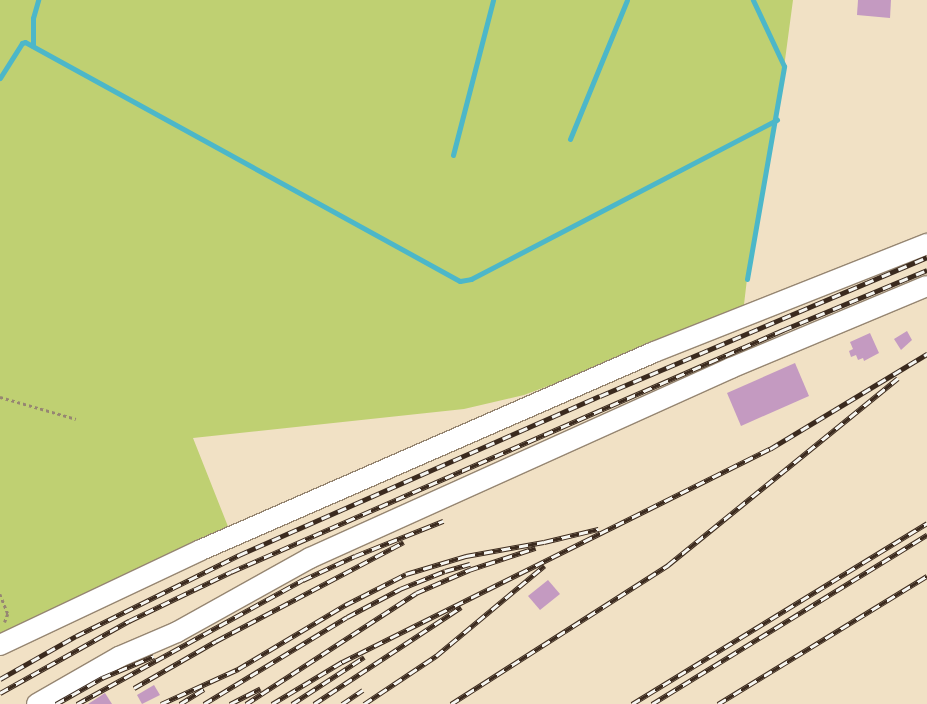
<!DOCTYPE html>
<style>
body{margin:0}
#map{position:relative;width:927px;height:704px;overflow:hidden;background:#f1e1c5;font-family:"Balsamiq Sans",sans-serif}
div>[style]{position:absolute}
.green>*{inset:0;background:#bfd072}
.stream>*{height:5px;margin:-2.5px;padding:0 2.5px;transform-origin:2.5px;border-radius:2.5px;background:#4cb7c9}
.building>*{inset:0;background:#c49ac1}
.path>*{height:2.5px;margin-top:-1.25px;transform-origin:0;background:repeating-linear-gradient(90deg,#968672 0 3px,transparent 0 6px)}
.roads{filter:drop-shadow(1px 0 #968672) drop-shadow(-1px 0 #968672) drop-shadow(0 1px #968672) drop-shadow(0 -1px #968672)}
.minor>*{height:20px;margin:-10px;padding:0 10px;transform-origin:10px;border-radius:10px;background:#fff}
.rail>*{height:4.5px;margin-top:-2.25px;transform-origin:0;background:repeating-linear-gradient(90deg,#f6f6f2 0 9px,#3b2a1e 0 18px);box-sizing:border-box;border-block:1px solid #3b2a1e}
span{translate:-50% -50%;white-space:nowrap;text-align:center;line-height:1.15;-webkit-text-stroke:3.5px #f6f6f2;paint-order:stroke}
</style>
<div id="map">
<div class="green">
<div style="clip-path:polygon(0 0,793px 0,777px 120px,747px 279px,743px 313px,524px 395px,464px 409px,193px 438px,229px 529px,38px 615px,0 637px)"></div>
</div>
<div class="stream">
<div style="left:33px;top:46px;width:28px;rotate:-90deg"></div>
<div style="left:33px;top:18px;width:19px;rotate:-74deg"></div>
<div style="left:0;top:78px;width:41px;rotate:-57.8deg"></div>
<div style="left:22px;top:43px;width:3px;rotate:-18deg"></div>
<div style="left:25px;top:42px;width:496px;rotate:28.8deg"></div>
<div style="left:460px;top:281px;width:11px;rotate:-10deg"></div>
<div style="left:471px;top:279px;width:345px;rotate:-27.5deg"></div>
<div style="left:570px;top:139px;width:150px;rotate:-67.7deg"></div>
<div style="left:453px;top:155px;width:160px;rotate:-75.5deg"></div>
<div style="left:747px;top:279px;width:216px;rotate:-80.1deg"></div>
<div style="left:784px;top:66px;width:73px;rotate:-115.2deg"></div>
</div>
<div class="building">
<div style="clip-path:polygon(858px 0,891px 0,890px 18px,857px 15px)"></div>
<div style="clip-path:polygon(907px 331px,912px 340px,901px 350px,894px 339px)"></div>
<div style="clip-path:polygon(870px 333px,879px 353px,864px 361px,863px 358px,858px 360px,856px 355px,851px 357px,849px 351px,853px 349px,850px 342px)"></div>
<div style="clip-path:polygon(795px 363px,809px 396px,741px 426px,727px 393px)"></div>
<div style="clip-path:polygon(548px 580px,560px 594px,540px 610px,528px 596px)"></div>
<div style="clip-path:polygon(154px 685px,160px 695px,142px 704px,137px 695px)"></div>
<div style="clip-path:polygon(105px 693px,112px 704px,88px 704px)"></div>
</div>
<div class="path">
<div style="left:0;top:397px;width:79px;rotate:16.1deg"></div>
<div style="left:0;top:594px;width:22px;rotate:68deg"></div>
<div style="left:8px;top:614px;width:9px;rotate:111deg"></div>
</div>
<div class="roads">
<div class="minor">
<div style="left:0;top:645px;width:222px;rotate:-25.3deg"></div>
<div style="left:201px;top:550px;width:494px;rotate:-23.6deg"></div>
<div style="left:654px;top:352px;width:294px;rotate:-21.6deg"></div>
<div style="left:37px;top:704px;width:95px;rotate:-29.8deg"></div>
<div style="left:119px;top:657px;width:63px;rotate:-23.3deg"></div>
<div style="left:177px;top:632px;width:152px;rotate:-29.1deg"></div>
<div style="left:310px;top:558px;width:462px;rotate:-24.3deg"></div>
<div style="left:731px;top:368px;width:212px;rotate:-22.7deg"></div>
</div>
</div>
<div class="rail">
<div style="left:0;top:679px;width:87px;rotate:-29.5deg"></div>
<div style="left:76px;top:636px;width:182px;rotate:-26.4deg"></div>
<div style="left:239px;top:555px;width:394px;rotate:-23.8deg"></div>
<div style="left:600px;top:396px;width:355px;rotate:-23deg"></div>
<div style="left:134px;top:688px;width:95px;rotate:-29.8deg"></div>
<div style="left:216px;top:641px;width:212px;rotate:-27.8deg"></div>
<div style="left:0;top:693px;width:148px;rotate:-29.2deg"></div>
<div style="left:129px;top:621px;width:113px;rotate:-25.7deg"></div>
<div style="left:231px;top:572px;width:603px;rotate:-23.67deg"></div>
<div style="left:783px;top:330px;width:156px;rotate:-22.6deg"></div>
<div style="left:56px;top:704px;width:53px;rotate:-29.5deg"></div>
<div style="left:102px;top:678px;width:56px;rotate:-22.9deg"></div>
<div style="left:77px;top:704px;width:258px;rotate:-28.8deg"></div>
<div style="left:303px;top:580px;width:57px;rotate:-24.8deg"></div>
<div style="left:355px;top:556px;width:95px;rotate:-21.7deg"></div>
<div style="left:161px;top:704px;width:85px;rotate:-24.4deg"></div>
<div style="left:238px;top:669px;width:125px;rotate:-30.9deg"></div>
<div style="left:345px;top:605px;width:68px;rotate:-26.9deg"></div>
<div style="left:406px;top:574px;width:63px;rotate:-16.7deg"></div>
<div style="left:466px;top:556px;width:79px;rotate:-10.2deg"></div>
<div style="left:544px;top:542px;width:56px;rotate:-13.5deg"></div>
<div style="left:180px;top:704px;width:28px;rotate:-32deg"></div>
<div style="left:204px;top:704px;width:167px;rotate:-31.3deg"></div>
<div style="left:347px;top:617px;width:60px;rotate:-27.8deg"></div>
<div style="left:400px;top:589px;width:48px;rotate:-21.8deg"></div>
<div style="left:445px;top:571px;width:26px;rotate:-16deg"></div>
<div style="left:230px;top:704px;width:34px;rotate:-27deg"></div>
<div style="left:246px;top:704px;width:203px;rotate:-33.1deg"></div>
<div style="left:416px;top:593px;width:58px;rotate:-23.5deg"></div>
<div style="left:469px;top:570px;width:70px;rotate:-18.4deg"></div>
<div style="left:272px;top:704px;width:82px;rotate:-31deg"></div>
<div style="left:342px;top:662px;width:478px;rotate:-26.5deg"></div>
<div style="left:770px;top:449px;width:184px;rotate:-31.2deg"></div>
<div style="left:292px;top:704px;width:86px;rotate:-33.1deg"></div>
<div style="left:314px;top:704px;width:176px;rotate:-33.4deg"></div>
<div style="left:342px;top:704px;width:25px;rotate:-34deg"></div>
<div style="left:364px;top:704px;width:87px;rotate:-33.7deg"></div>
<div style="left:436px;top:656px;width:141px;rotate:-39.8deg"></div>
<div style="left:451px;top:704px;width:258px;rotate:-32.6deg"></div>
<div style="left:668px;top:565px;width:296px;rotate:-39.1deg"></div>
<div style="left:632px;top:704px;width:346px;rotate:-31.5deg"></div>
<div style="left:652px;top:704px;width:323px;rotate:-31.6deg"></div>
<div style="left:718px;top:704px;width:245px;rotate:-31.5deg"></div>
</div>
</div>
